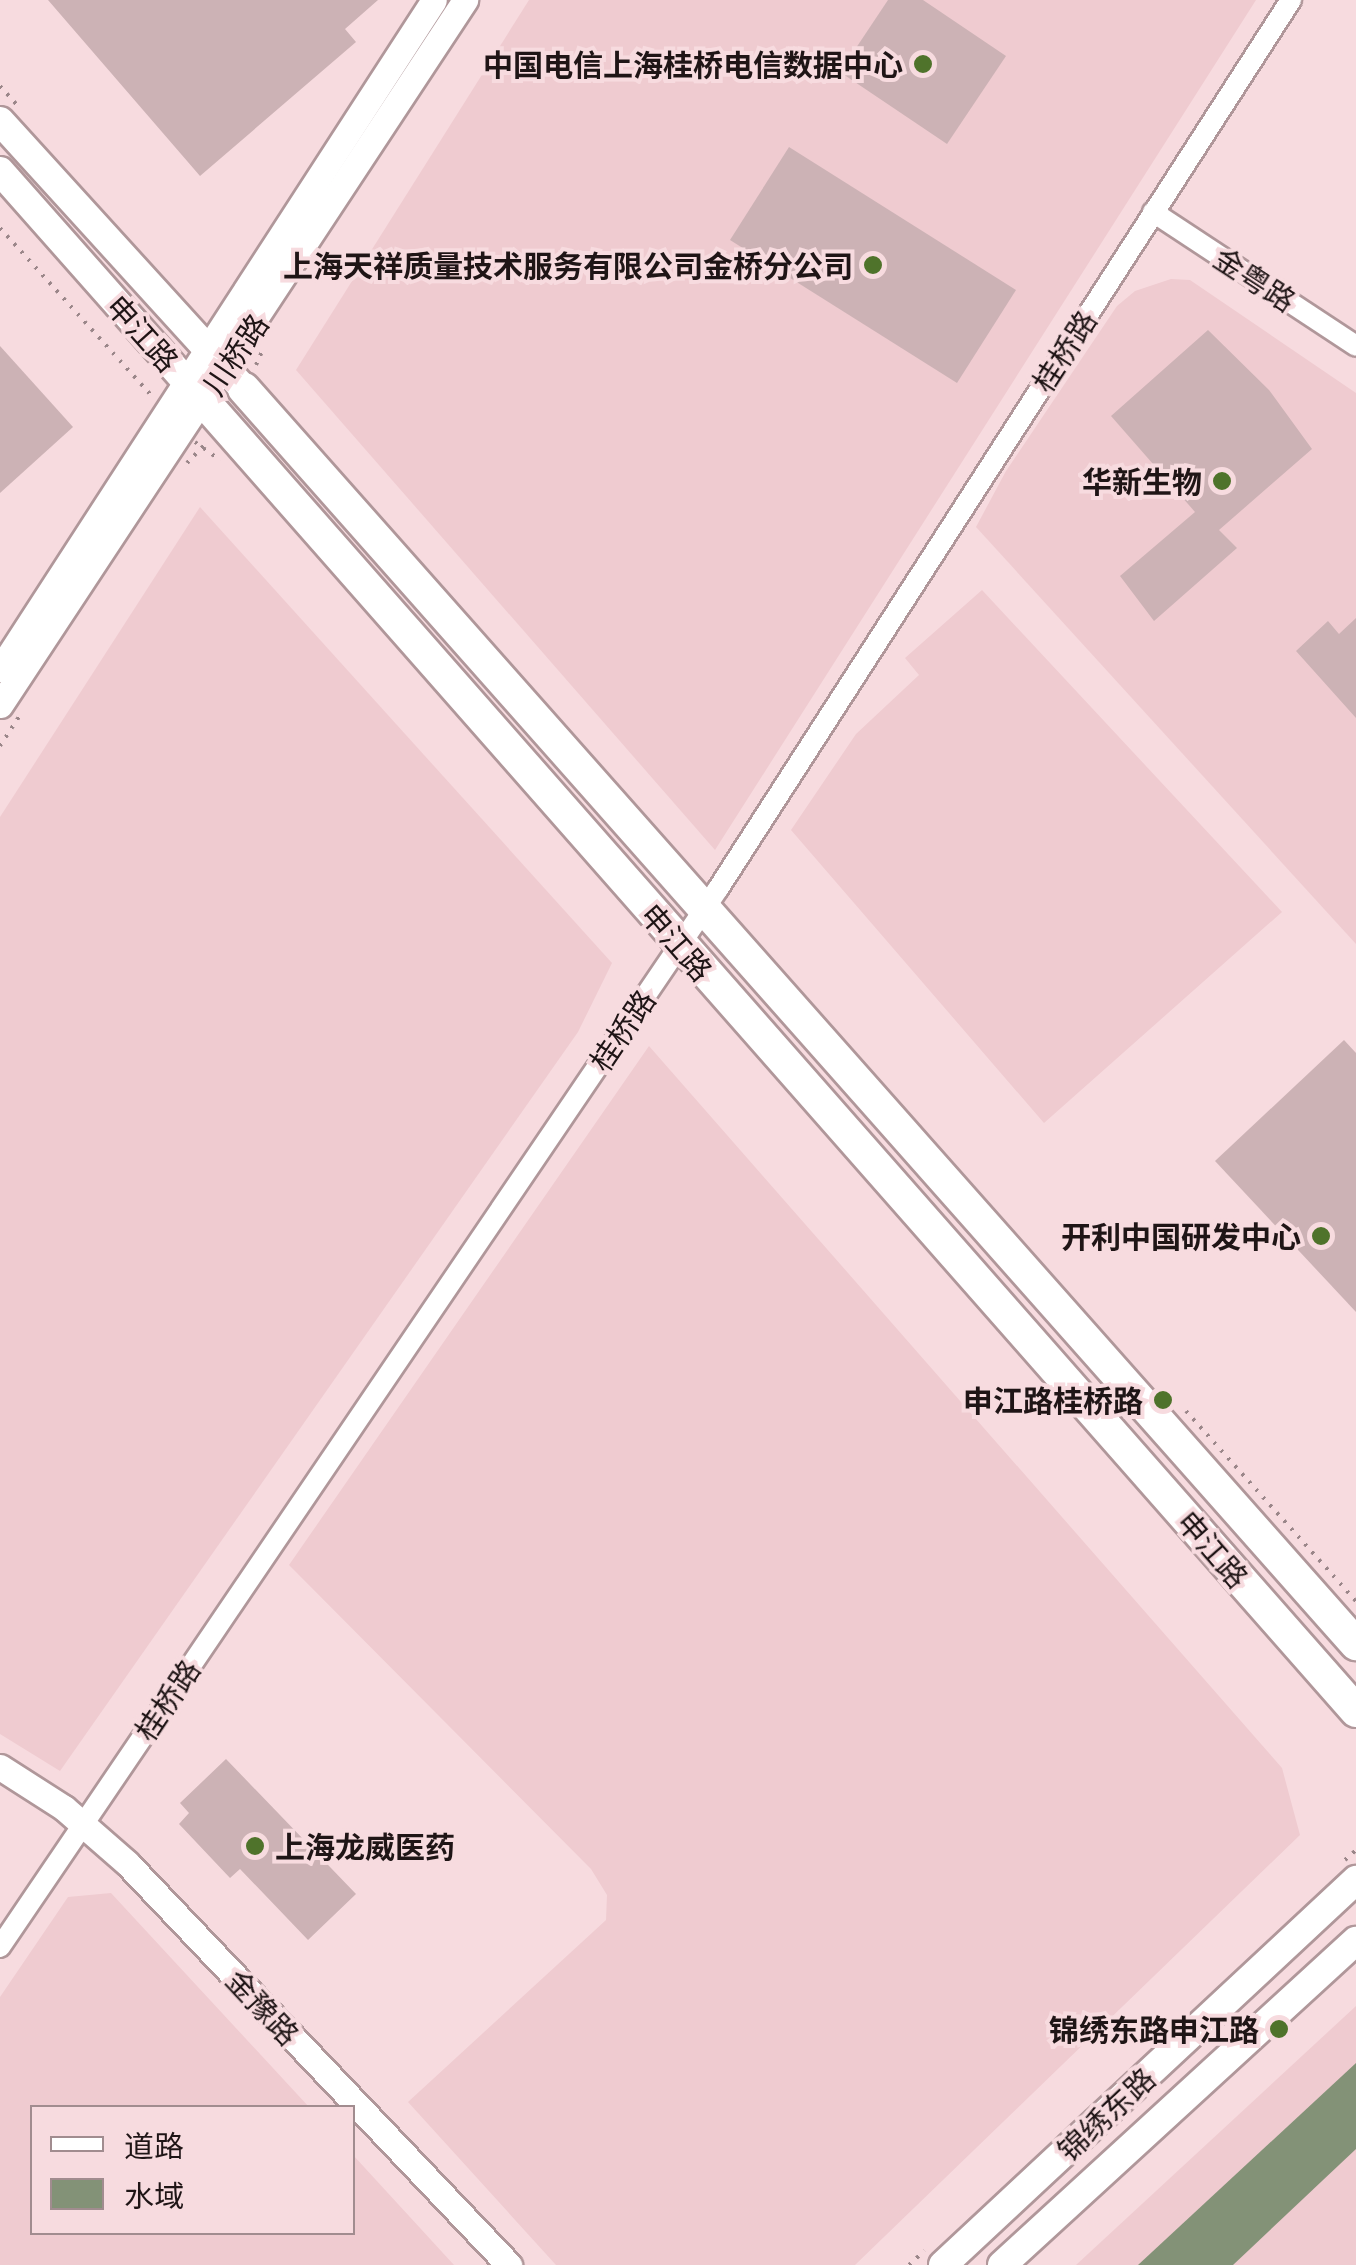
<!DOCTYPE html>
<meta charset="utf-8">
<style>
body{margin:0}
#map{position:relative;width:1356px;height:2265px;overflow:hidden;background:#f7dbdf;font-family:Lato,"Noto Sans SC",sans-serif}
div>[style]{position:absolute}
.built>*{inset:0;background:#efcbd0}
.water>*{inset:0;background:#839277}
.building>*{inset:0;background:#ccb2b5}
.path>*{height:4px;margin-top:-2px;transform-origin:0;background:repeating-linear-gradient(90deg,#9a8689 0 2.5px,transparent 0 10.5px)}
.roads{filter:drop-shadow(2px 0 #b0979a) drop-shadow(-2px 0 #b0979a) drop-shadow(0 2px #b0979a) drop-shadow(0 -2px #b0979a)}
.minor>*{height:20px;margin:-10px;padding:0 10px;transform-origin:10px;border-radius:10px;background:#fff}
.tertiary>*{height:25px;margin:-12.5px;padding:0 12.5px;transform-origin:12.5px;border-radius:12.5px;background:#fff}
.secondary>*{height:28px;margin:-14px;padding:0 14px;transform-origin:14px;border-radius:14px;background:#fff}
.primary>*{height:32px;margin:-16px;padding:0 16px;transform-origin:16px;border-radius:16px;background:#fff}
.dots>*{width:28px;height:28px;translate:-50% -50%;box-sizing:border-box;border:5px solid #f7dbdf;border-radius:50%}
span{translate:-50% -50%;white-space:nowrap;text-align:center;line-height:1.15;-webkit-text-stroke:8px #f7dbdf;paint-order:stroke}
.poi-label{font-size:30px;color:#1f1516;font-weight:700}
.right{translate:-100% -50%;text-align:right}
.left{translate:0 -50%;text-align:left}
.street-label{font-size:30px;color:#1f1516}
.legend{position:absolute;left:30px;top:2105px;width:325px;height:130px;box-sizing:border-box;background:#f7dbdf;border:2px solid #a18c8f;margin:0;padding:12px 18px;list-style:none;font-size:30px;color:#1f1516}
.legend li{display:flex;align-items:center;gap:20px;height:50px}
.legend b{width:50px;border:2px solid #a18c8f}
</style>
<div id="map">
<div class="built">
<div style="clip-path:polygon(529px 0,1256px 0,715px 850px,296px 370px)"></div>
<div style="clip-path:polygon(1171px 279px,1190px 280px,1356px 393px,1356px 944px,976px 527px,1006px 471px,1117px 306px,1135px 291px)"></div>
<div style="clip-path:polygon(200px 507px,612px 963px,578px 1032px,60px 1771px,0 1734px,0 817px)"></div>
<div style="clip-path:polygon(982px 590px,1282px 912px,1044px 1123px,791px 830px,856px 734px,919px 675px,905px 658px)"></div>
<div style="clip-path:polygon(649px 1046px,1282px 1768px,1300px 1835px,855px 2265px,556px 2265px,408px 2102px,606px 1920px,607px 1895px,591px 1869px,289px 1565px)"></div>
<div style="clip-path:polygon(111px 1893px,309px 2107px,32px 2108px,32px 2232px,352px 2232px,353px 2155px,454px 2265px,0 2265px,0 1997px,68px 1897px)"></div>
<div style="clip-path:polygon(1356px 2006px,1356px 2265px,1076px 2265px)"></div>
</div>
<div class="water">
<div style="clip-path:polygon(1356px 2063px,1356px 2149px,1233px 2265px,1138px 2265px)"></div>
</div>
<div class="building">
<div style="clip-path:polygon(48px 0,378px 0,345px 29px,356px 42px,200px 176px)"></div>
<div style="clip-path:polygon(888px 0,923px 0,1006px 56px,947px 144px,840px 72px)"></div>
<div style="clip-path:polygon(789px 147px,1016px 290px,957px 383px,730px 240px)"></div>
<div style="clip-path:polygon(1208px 330px,1269px 390px,1312px 449px,1219px 530px,1237px 548px,1154px 621px,1120px 576px,1195px 512px,1111px 416px)"></div>
<div style="clip-path:polygon(0 346px,73px 427px,0 493px)"></div>
<div style="clip-path:polygon(1356px 618px,1356px 718px,1296px 651px,1328px 621px,1339px 634px)"></div>
<div style="clip-path:polygon(1344px 1040px,1356px 1053px,1356px 1312px,1215px 1161px)"></div>
<div style="clip-path:polygon(226px 1759px,356px 1894px,308px 1940px,240px 1869px,230px 1878px,179px 1824px,189px 1813px,180px 1803px)"></div>
</div>
<div class="path">
<div style="left:0;top:86px;width:24px;rotate:48deg"></div>
<div style="left:0;top:228px;width:225px;rotate:47.9deg"></div>
<div style="left:256px;top:365px;width:20px;rotate:-66deg"></div>
<div style="left:195px;top:442px;width:31px;rotate:36deg"></div>
<div style="left:187px;top:463px;width:30px;rotate:-46deg"></div>
<div style="left:0;top:746px;width:35px;rotate:-57deg"></div>
<div style="left:1186px;top:1411px;width:255px;rotate:48.2deg"></div>
<div style="left:1345px;top:1860px;width:15px;rotate:-42deg"></div>
<div style="left:909px;top:2265px;width:21px;rotate:-43deg"></div>
</div>
<div class="roads">
<div class="minor">
<div style="left:1153px;top:212px;width:243px;rotate:33.4deg"></div>
<div style="left:0;top:1947px;width:1279px;rotate:-55.84deg"></div>
<div style="left:718px;top:889px;width:1058px;rotate:-57.2deg"></div>
</div>
<div class="tertiary">
<div style="left:0;top:669px;width:797px;rotate:-57.03deg"></div>
<div style="left:0;top:705px;width:845px;rotate:-56.59deg"></div>
<div style="left:0;top:1767px;width:76px;rotate:32.6deg"></div>
<div style="left:64px;top:1808px;width:84px;rotate:41.1deg"></div>
<div style="left:127px;top:1863px;width:555px;rotate:46.46deg"></div>
</div>
<div class="secondary">
<div style="left:0;top:121px;width:362px;rotate:47.7deg"></div>
<div style="left:0;top:171px;width:282px;rotate:48.5deg"></div>
<div style="left:943px;top:2265px;width:565px;rotate:-42.99deg"></div>
<div style="left:1002px;top:2265px;width:480px;rotate:-42.5deg"></div>
</div>
<div class="primary">
<div style="left:187px;top:382px;width:1770px;rotate:48.66deg"></div>
<div style="left:244px;top:389px;width:1677px;rotate:48.46deg"></div>
</div>
</div>
<div class="dots">
<div style="left:923px;top:64px;background:#4f732b"></div>
<div style="left:873px;top:265px;background:#4f732b"></div>
<div style="left:1222px;top:481px;background:#4f732b"></div>
<div style="left:1321px;top:1236px;background:#4f732b"></div>
<div style="left:1163px;top:1400px;background:#4f732b"></div>
<div style="left:255px;top:1846px;background:#4f732b"></div>
<div style="left:1279px;top:2029px;background:#4f732b"></div>
</div>
<div class="poi-label">
<span class="right" style="left:903px;top:64px">中国电信上海桂桥电信数据中心</span>
<span class="right" style="left:853px;top:265px">上海天祥质量技术服务有限公司金桥分公司</span>
<span class="right" style="left:1202px;top:481px">华新生物</span>
<span class="right" style="left:1301px;top:1236px">开利中国研发中心</span>
<span class="right" style="left:1143px;top:1400px">申江路桂桥路</span>
<span class="left" style="left:275px;top:1846px">上海龙威医药</span>
<span class="right" style="left:1259px;top:2029px">锦绣东路申江路</span>
</div>
<div class="street-label">
<span style="left:1255px;top:279px;rotate:33deg">金粤路</span>
<span style="left:143px;top:333px;rotate:48deg">申江路</span>
<span style="left:1064px;top:351px;rotate:-57deg">桂桥路</span>
<span style="left:235px;top:354px;rotate:-56deg">川桥路</span>
<span style="left:677px;top:942px;rotate:49deg">申江路</span>
<span style="left:622px;top:1030px;rotate:-56deg">桂桥路</span>
<span style="left:1213px;top:1549px;rotate:49deg">申江路</span>
<span style="left:167px;top:1700px;rotate:-56deg">桂桥路</span>
<span style="left:263px;top:2007px;rotate:47deg">金豫路</span>
<span style="left:1106px;top:2114px;rotate:-43deg">锦绣东路</span>
</div>
<ul class="legend">
<li><b style="height:12px;background:#fff"></b>道路</li>
<li><b style="height:28px;background:#839277"></b>水域</li>
</ul>
</div>
